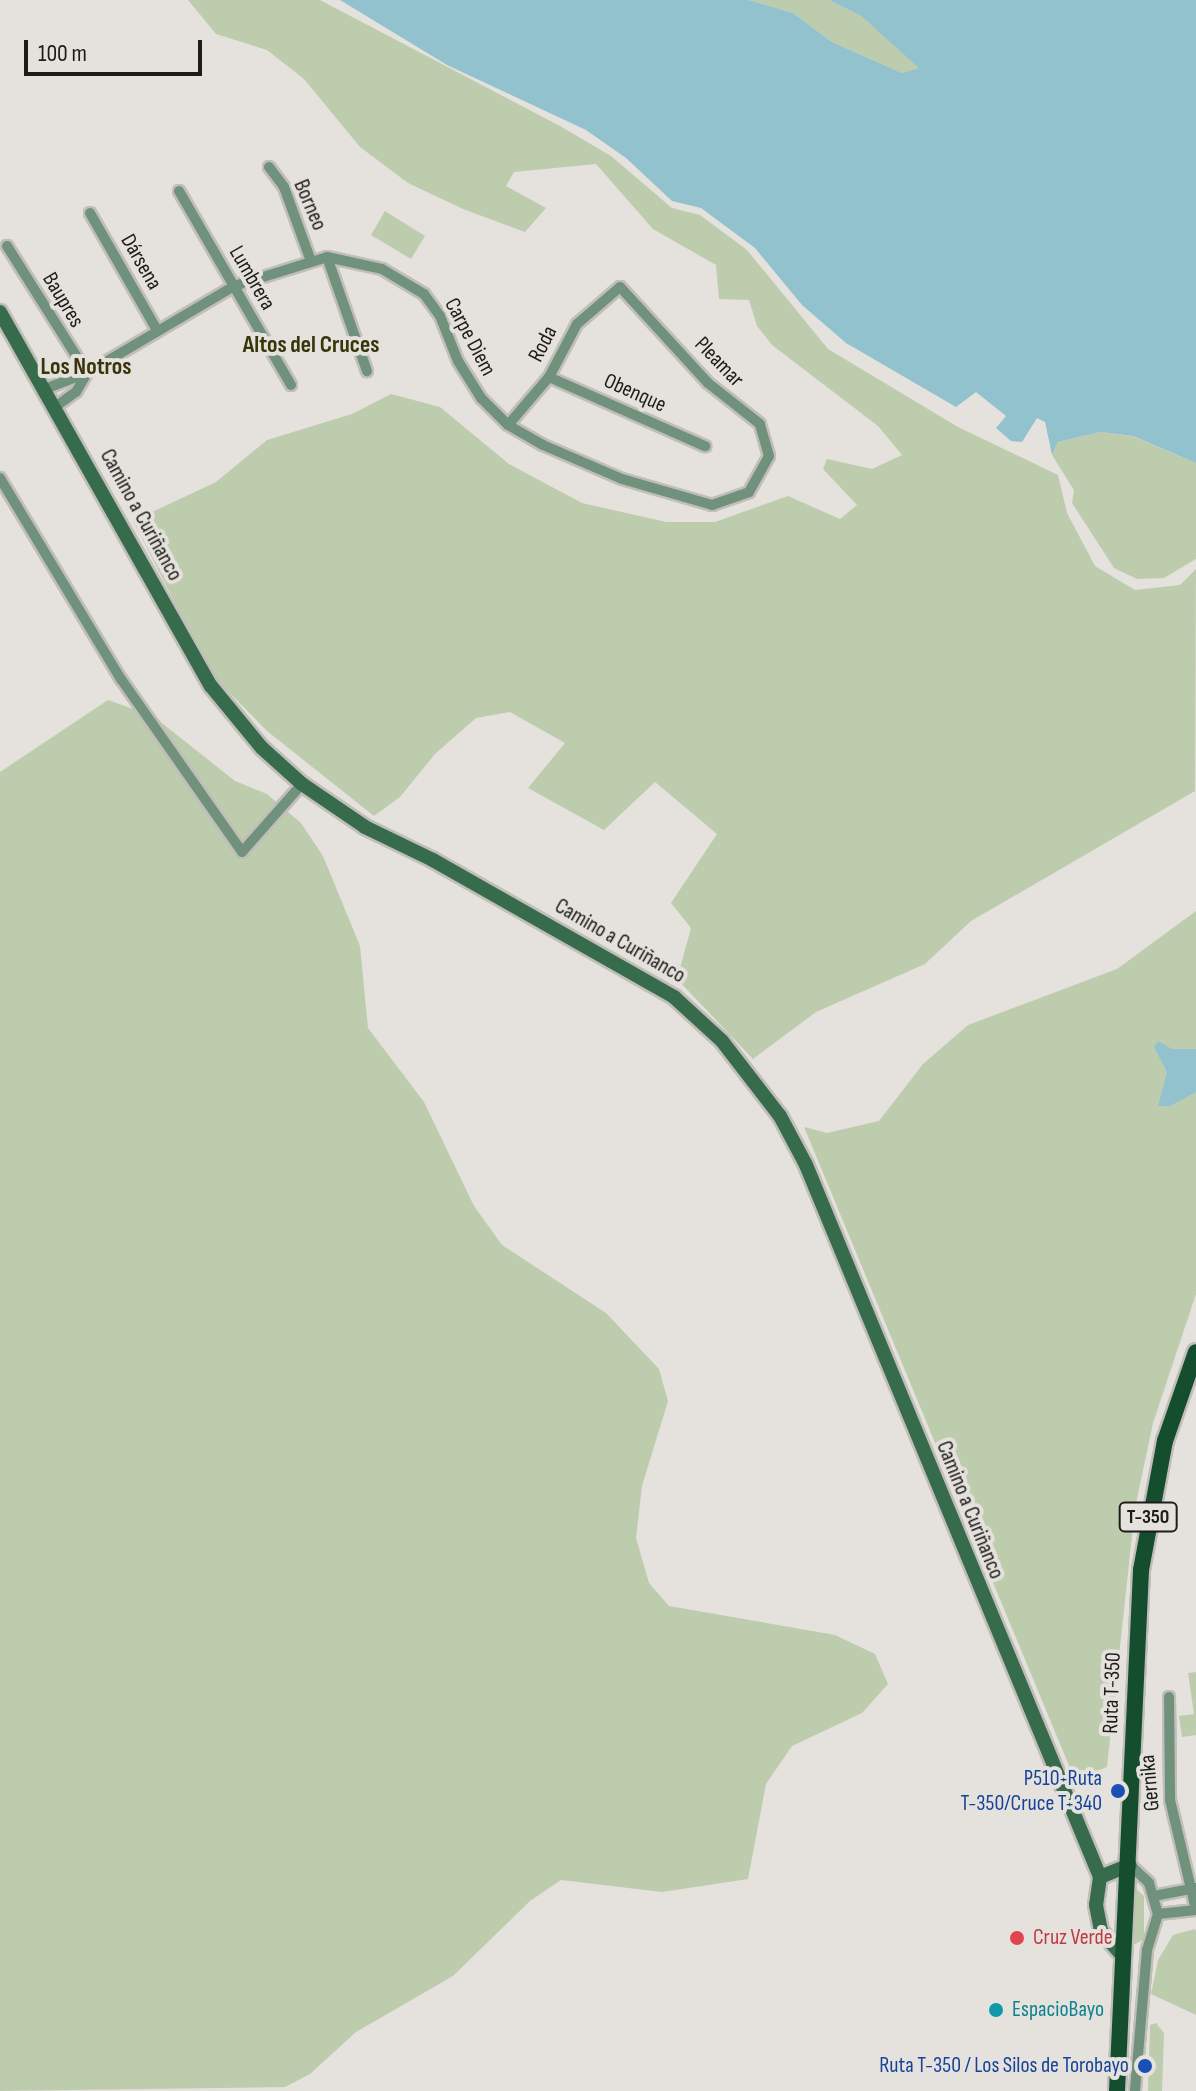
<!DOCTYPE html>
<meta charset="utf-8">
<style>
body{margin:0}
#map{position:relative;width:1196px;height:2091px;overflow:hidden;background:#e5e1dd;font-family:"Sofia Sans Condensed",sans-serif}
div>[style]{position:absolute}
.green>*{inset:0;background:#beccae}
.water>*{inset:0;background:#92c2ce}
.roads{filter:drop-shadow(2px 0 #c1beba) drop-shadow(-2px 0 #c1beba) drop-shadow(0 2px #c1beba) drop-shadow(0 -2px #c1beba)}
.street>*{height:10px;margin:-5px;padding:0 5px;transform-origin:5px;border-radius:5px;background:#70927c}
.secondary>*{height:14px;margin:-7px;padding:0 7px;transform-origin:7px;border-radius:7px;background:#366b4c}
.primary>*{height:16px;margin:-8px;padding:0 8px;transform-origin:8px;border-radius:8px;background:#154d2f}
.dots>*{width:22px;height:22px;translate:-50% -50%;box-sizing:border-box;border:4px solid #e5e1dd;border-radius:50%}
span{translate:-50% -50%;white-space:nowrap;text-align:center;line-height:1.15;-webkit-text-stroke:8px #e5e1dd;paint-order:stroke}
.shield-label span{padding:2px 6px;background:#e5e1dd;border:2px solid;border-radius:6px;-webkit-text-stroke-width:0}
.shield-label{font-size:20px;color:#1e1c1b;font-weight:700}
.street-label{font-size:22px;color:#1e1c1b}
.transit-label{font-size:22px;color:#164399}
.right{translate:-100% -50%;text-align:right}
.health-label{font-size:22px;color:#be3a42}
.left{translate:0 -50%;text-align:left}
.culture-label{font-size:22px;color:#0d838f}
.neighbourhood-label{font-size:24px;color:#38350b;font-weight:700}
.scale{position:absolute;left:24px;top:40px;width:178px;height:36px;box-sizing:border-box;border:4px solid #1e1c1b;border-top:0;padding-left:10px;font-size:24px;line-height:28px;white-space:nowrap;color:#1e1c1b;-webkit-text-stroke:6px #e5e1dd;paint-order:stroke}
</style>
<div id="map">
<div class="green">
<div style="clip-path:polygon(188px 0,320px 0,560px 126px,611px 156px,672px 208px,700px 215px,747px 250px,828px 349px,958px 427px,1058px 475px,1067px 513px,1095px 566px,1135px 590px,1180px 585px,1196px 569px,1195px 791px,971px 921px,925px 964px,816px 1012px,753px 1059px,677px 979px,691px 928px,671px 903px,717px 834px,655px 782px,604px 830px,528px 788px,565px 743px,510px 712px,476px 718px,435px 754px,400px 797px,374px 816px,267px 731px,212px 675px,133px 521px,216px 482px,267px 440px,352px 414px,391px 394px,440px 407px,509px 464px,582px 503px,666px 522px,715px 522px,788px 496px,840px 519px,857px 505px,823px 469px,827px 459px,872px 469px,902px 455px,878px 426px,772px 345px,757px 326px,749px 300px,719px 299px,716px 265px,653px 229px,596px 164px,514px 172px,506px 186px,546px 208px,525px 232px,463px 209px,408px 183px,360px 147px,304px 79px,267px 50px,216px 34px)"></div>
<div style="clip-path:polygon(749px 0,829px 0,861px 16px,920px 68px,902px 73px,832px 42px,793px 13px)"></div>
<div style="clip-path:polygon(385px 211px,425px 236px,411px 259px,371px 235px)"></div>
<div style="clip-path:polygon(1100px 432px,1132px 436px,1196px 463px,1196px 559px,1164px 578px,1137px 579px,1114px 568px,1072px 503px,1074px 490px,1052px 455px,1058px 442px)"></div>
<div style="clip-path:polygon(108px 700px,153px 716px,235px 781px,267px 794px,301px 823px,323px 856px,360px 946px,368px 1028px,424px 1102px,474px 1206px,502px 1245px,606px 1313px,659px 1369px,668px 1401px,642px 1486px,636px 1538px,649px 1583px,669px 1606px,835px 1635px,875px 1654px,888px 1684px,862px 1713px,792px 1746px,766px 1784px,748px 1879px,662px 1892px,561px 1880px,530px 1901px,453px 1976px,356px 2032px,310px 2074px,285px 2087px,0 2091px,0 772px)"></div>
<div style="clip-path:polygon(1196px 911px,1196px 1294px,1153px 1423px,1135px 1508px,1107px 1767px,1075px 1780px,804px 1127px,827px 1133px,879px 1121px,923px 1064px,968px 1025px,1117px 969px)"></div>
<div style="clip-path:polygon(1196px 1672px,1196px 1735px,1182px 1737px,1179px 1716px,1194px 1714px,1188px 1673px)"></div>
<div style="clip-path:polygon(1134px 1887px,1144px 1896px,1144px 1939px,1132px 1946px)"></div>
<div style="clip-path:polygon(1195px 1929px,1196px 1931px,1196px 2015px,1151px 1994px,1158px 1960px,1173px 1935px)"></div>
<div style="clip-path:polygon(1156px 2023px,1164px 2033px,1162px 2091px,1148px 2091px,1150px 2025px)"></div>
</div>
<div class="water">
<div style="clip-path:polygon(340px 0,749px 0,793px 13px,832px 42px,902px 73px,919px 68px,861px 16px,829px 0,1196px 0,1196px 463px,1133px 436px,1100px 432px,1058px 442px,1052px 455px,1045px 422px,1037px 418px,1022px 442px,1011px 441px,996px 428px,1006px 416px,976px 392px,956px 407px,846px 343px,802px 305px,755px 248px,701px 208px,672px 201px,626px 158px,586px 130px,447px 65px)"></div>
<div style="clip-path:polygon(1158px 1041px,1172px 1049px,1196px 1049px,1196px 1092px,1170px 1106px,1158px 1106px,1167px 1072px,1154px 1047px)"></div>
</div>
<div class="roads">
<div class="street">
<div style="left:269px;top:167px;width:25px;rotate:53deg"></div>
<div style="left:284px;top:187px;width:79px;rotate:70deg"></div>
<div style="left:179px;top:191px;width:224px;rotate:60deg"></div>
<div style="left:90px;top:213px;width:135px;rotate:60.2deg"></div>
<div style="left:7px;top:246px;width:150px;rotate:57.8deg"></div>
<div style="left:327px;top:257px;width:121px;rotate:70.7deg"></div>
<div style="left:549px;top:377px;width:171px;rotate:23.9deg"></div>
<div style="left:45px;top:389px;width:45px;rotate:-20.9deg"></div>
<div style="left:87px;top:373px;width:171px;rotate:-30.6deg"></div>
<div style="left:234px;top:286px;width:97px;rotate:-17.3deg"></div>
<div style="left:327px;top:257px;width:56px;rotate:12.3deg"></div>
<div style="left:382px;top:269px;width:49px;rotate:30.8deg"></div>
<div style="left:424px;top:294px;width:27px;rotate:54deg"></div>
<div style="left:440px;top:316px;width:48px;rotate:68.2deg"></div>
<div style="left:458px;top:361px;width:44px;rotate:58.1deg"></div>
<div style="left:481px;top:398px;width:38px;rotate:45deg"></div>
<div style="left:508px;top:425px;width:40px;rotate:29.7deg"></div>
<div style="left:543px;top:445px;width:86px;rotate:23.3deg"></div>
<div style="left:622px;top:479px;width:94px;rotate:16.1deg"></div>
<div style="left:712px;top:505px;width:39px;rotate:-19deg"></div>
<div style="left:749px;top:492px;width:41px;rotate:-60.9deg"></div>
<div style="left:769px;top:456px;width:33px;rotate:-106deg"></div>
<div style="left:760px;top:424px;width:66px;rotate:-141.7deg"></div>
<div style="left:708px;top:383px;width:130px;rotate:-132.5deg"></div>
<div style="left:620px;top:287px;width:57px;rotate:139.3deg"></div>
<div style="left:577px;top:324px;width:60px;rotate:117.8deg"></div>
<div style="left:549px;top:377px;width:63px;rotate:130.5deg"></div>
<div style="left:55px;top:407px;width:26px;rotate:-36deg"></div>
<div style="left:76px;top:392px;width:22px;rotate:-60deg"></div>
<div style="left:0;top:478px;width:235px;rotate:59deg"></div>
<div style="left:121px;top:679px;width:211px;rotate:55deg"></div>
<div style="left:242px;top:852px;width:91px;rotate:-48.6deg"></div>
<div style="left:1169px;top:1697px;width:103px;rotate:89.4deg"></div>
<div style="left:1170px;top:1800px;width:113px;rotate:76.7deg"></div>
<div style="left:1130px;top:1865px;width:26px;rotate:43deg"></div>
<div style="left:1149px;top:1883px;width:32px;rotate:74deg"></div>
<div style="left:1158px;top:1914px;width:38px;rotate:107deg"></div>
<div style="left:1147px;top:1950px;width:142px;rotate:94.9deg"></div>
<div style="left:1154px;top:1896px;width:43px;rotate:-10.8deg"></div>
<div style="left:1158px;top:1914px;width:38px;rotate:-6deg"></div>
</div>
<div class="secondary">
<div style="left:0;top:312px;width:429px;rotate:60.6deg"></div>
<div style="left:211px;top:686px;width:80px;rotate:50.6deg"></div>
<div style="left:262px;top:748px;width:54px;rotate:42deg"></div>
<div style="left:302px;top:784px;width:76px;rotate:34.3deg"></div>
<div style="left:365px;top:827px;width:76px;rotate:25.9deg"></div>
<div style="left:433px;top:860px;width:277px;rotate:29.6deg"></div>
<div style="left:674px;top:997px;width:65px;rotate:42.5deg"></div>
<div style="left:722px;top:1041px;width:95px;rotate:52.3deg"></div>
<div style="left:780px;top:1116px;width:55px;rotate:62deg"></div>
<div style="left:806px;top:1165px;width:770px;rotate:67.56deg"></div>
<div style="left:1100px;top:1877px;width:28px;rotate:98deg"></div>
<div style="left:1096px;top:1905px;width:26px;rotate:79deg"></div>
<div style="left:1101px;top:1931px;width:35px;rotate:49deg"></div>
<div style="left:1100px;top:1877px;width:32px;rotate:-22deg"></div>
</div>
<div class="primary">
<div style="left:1117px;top:2091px;width:522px;rotate:-87.36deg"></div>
<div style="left:1141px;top:1570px;width:131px;rotate:-79.5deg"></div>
<div style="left:1165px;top:1441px;width:94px;rotate:-70.8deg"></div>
</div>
</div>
<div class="dots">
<div style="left:1118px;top:1791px;background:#1a4fb4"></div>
<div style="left:1017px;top:1938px;background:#e0444e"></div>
<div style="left:996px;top:2010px;background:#0f9aa8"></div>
<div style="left:1145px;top:2066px;background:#1a4fb4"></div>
</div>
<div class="shield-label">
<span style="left:1148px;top:1517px">T-350</span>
</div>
<div class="street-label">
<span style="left:310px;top:205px;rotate:67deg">Borneo</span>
<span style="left:141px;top:262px;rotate:60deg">Dársena</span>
<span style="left:252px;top:278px;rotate:60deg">Lumbrera</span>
<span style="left:63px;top:300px;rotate:59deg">Baupres</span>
<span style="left:470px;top:337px;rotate:62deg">Carpe Diem</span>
<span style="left:543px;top:344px;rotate:-63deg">Roda</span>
<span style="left:719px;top:362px;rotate:46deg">Pleamar</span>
<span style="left:635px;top:393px;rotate:24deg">Obenque</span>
<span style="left:141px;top:515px;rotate:61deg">Camino a Curiñanco</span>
<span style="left:620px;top:941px;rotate:30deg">Camino a Curiñanco</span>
<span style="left:970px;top:1510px;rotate:68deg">Camino a Curiñanco</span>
<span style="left:1112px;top:1693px;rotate:-88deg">Ruta T-350</span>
<span style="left:1150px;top:1783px;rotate:-95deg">Gernika</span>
</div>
<div class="transit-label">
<span class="right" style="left:1102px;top:1791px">P510-Ruta<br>T-350/Cruce T-340</span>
<span class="right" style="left:1129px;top:2066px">Ruta T-350 / Los Silos de Torobayo</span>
</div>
<div class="health-label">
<span class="left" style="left:1033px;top:1938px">Cruz Verde</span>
</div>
<div class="culture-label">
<span class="left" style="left:1012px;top:2010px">EspacioBayo</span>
</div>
<div class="neighbourhood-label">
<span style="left:311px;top:345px">Altos del Cruces</span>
<span style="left:86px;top:367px">Los Notros</span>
</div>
<div class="scale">100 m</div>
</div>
